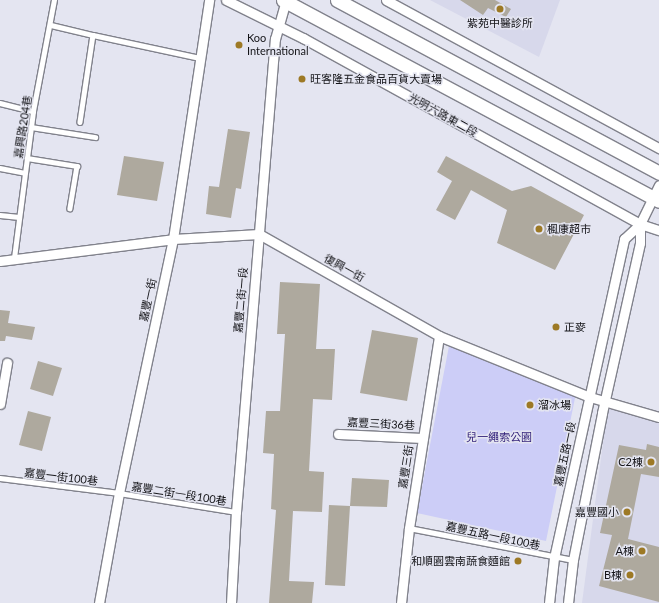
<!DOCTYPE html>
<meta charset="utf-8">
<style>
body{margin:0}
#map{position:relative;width:659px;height:603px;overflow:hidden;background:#e4e5f1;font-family:Lato,"Noto Sans TC",sans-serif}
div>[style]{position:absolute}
.built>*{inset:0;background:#d7d8eb}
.green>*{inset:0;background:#cccdf7}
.building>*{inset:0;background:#aea99e}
.roads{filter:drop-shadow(1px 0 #81828c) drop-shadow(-1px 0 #81828c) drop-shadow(0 1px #81828c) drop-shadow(0 -1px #81828c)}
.lane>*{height:4.5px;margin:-2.25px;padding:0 2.25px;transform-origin:2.25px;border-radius:2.25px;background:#fff}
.street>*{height:9px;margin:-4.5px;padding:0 4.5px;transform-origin:4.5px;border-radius:4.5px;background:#fff}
.secondary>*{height:13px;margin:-6.5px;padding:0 6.5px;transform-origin:6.5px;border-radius:6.5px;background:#fff}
.dots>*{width:11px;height:11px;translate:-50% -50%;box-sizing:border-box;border:2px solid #e4e5f1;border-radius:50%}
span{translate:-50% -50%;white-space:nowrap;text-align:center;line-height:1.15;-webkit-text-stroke:3px #e4e5f1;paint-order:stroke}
.poi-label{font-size:11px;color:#141418}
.left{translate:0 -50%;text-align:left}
.right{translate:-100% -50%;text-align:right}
.street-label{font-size:11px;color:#141418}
.park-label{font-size:11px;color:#301e78}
</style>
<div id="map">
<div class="built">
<div style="clip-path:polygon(430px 0,560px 0,539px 57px)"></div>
<div style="clip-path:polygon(608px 405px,659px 421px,659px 603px,582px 603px)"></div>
</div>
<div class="green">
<div style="clip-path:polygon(449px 346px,576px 393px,546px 541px,417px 513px)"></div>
</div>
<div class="building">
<div style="clip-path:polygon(460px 0,495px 0,511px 9px,506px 17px,488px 8px,483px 15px)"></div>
<div style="clip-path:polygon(228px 129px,250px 132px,241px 189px,236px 188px,231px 218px,206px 214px,209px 186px,219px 187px)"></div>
<div style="clip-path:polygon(124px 156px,164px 162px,157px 201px,117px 195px)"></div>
<div style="clip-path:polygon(446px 156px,512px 191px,531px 186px,584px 215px,555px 270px,497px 243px,507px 210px,471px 190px,455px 220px,436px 210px,452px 181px,437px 172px)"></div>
<div style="clip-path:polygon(280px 282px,320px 284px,316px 349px,335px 349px,332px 400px,313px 399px,309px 471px,324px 472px,322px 512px,293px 511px,289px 581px,314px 582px,312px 603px,269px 603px,276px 510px,271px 509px,274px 454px,263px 453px,266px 411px,280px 411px,285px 334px,277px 334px)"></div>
<div style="clip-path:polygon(0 310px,10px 311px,8px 323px,35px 327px,32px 340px,6px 336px,5px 341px,0 341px)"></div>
<div style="clip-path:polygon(372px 330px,418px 338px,407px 401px,360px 393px)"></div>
<div style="clip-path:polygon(38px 361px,62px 368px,53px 396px,30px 389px)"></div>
<div style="clip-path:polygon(28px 411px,51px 417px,42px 451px,19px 445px)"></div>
<div style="clip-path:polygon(647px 444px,659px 447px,659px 477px,641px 474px,628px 539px,659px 547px,659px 602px,599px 586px,612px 535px,600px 533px,619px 445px,646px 450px)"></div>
<div style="clip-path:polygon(352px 478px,389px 480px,387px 507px,350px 506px)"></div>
<div style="clip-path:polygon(329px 505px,350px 506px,345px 586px,325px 585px)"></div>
</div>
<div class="roads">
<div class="lane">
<div style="left:51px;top:25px;width:43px;rotate:13.4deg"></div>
<div style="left:93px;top:35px;width:88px;rotate:98.5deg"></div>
<div style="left:93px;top:35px;width:109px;rotate:12.1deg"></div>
<div style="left:0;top:103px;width:34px;rotate:14deg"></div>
<div style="left:31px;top:127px;width:65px;rotate:8.9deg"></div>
<div style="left:27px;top:158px;width:51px;rotate:9.1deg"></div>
<div style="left:77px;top:166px;width:43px;rotate:99.5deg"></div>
<div style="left:0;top:168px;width:25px;rotate:11deg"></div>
<div style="left:0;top:215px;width:19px;rotate:6deg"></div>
<div style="left:14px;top:258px;width:148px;rotate:-82.6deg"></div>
<div style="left:33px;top:111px;width:113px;rotate:-79.3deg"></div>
<div style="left:0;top:478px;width:120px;rotate:7.2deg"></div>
<div style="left:119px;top:493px;width:119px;rotate:9.2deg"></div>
<div style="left:409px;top:528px;width:167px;rotate:11deg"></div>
</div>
<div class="street">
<div style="left:226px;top:0;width:86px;rotate:26.3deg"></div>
<div style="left:303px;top:38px;width:385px;rotate:28.9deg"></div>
<div style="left:640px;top:224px;width:20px;rotate:18deg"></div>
<div style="left:386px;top:0;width:311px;rotate:28.5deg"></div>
<div style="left:0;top:261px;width:174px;rotate:-7.2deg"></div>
<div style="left:173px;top:239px;width:86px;rotate:-3.3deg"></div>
<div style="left:259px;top:234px;width:207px;rotate:29.5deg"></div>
<div style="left:439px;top:336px;width:163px;rotate:22deg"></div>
<div style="left:590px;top:397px;width:72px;rotate:16.2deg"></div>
<div style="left:0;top:404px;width:42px;rotate:-80.3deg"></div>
<div style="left:338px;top:434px;width:85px;rotate:2.7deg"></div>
<div style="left:99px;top:603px;width:112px;rotate:-79.7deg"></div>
<div style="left:119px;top:493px;width:260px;rotate:-78deg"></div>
<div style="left:173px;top:239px;width:242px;rotate:-81.4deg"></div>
<div style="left:231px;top:603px;width:91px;rotate:-86.9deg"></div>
<div style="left:236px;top:512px;width:475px;rotate:-85.3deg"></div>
<div style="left:275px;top:39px;width:41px;rotate:-74.2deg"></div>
<div style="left:401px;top:603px;width:75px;rotate:-83.9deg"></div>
<div style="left:409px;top:528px;width:194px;rotate:-81.1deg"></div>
<div style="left:549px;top:603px;width:45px;rotate:-83.7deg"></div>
<div style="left:554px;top:558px;width:327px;rotate:-77.6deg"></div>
<div style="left:624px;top:239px;width:22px;rotate:-43deg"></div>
<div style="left:640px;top:224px;width:43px;rotate:-64deg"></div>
<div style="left:568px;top:603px;width:43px;rotate:-83.4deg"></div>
<div style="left:573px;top:560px;width:150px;rotate:-78.8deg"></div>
<div style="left:602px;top:413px;width:174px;rotate:-77.4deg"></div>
<div style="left:640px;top:243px;width:19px;rotate:-90deg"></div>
</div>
<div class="secondary">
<div style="left:283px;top:0;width:426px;rotate:28.1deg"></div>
<div style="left:337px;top:0;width:366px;rotate:28.2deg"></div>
</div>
</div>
<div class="dots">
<div style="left:500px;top:9px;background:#9d7925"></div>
<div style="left:239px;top:45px;background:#9d7925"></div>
<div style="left:302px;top:79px;background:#9d7925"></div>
<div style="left:539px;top:229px;background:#9d7925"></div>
<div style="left:556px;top:327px;background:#9d7925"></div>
<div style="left:530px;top:405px;background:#9d7925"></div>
<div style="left:651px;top:462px;background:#9d7925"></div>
<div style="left:627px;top:512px;background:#9d7925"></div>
<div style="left:642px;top:551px;background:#9d7925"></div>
<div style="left:518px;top:561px;background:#9d7925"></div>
<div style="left:630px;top:575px;background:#9d7925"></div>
</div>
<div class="poi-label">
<span style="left:500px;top:23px">紫苑中醫診所</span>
<span class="left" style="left:247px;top:45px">Koo<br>International</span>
<span class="left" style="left:310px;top:79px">旺客隆五金食品百貨大賣場</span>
<span class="left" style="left:547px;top:229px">楓康超市</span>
<span class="left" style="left:564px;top:327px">正麥</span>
<span class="left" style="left:538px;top:405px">溜冰場</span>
<span class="right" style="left:643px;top:462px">C2棟</span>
<span class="right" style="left:619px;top:512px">嘉豐國小</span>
<span class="right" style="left:634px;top:551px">A棟</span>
<span class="right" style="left:510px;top:561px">和順園雲南蔬食麵館</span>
<span class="right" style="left:622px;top:575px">B棟</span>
</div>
<div class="street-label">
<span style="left:443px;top:115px;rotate:29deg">光明六路東二段</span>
<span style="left:23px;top:127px;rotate:-81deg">嘉興路204巷</span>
<span style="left:344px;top:268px;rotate:29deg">復興一街</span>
<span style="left:148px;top:300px;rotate:-78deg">嘉豐一街</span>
<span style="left:241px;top:300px;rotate:-85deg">嘉豐二街一段</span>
<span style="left:381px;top:424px;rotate:3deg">嘉豐三街36巷</span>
<span style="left:565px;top:454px;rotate:-78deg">嘉豐五路一段</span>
<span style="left:406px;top:467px;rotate:-81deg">嘉豐三街</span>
<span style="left:61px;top:477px;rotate:7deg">嘉豐一街100巷</span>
<span style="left:179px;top:494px;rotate:9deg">嘉豐二街一段100巷</span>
<span style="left:493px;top:536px;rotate:12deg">嘉豐五路一段100巷</span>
</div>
<div class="park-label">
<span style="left:499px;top:437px">兒一繩索公園</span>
</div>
</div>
